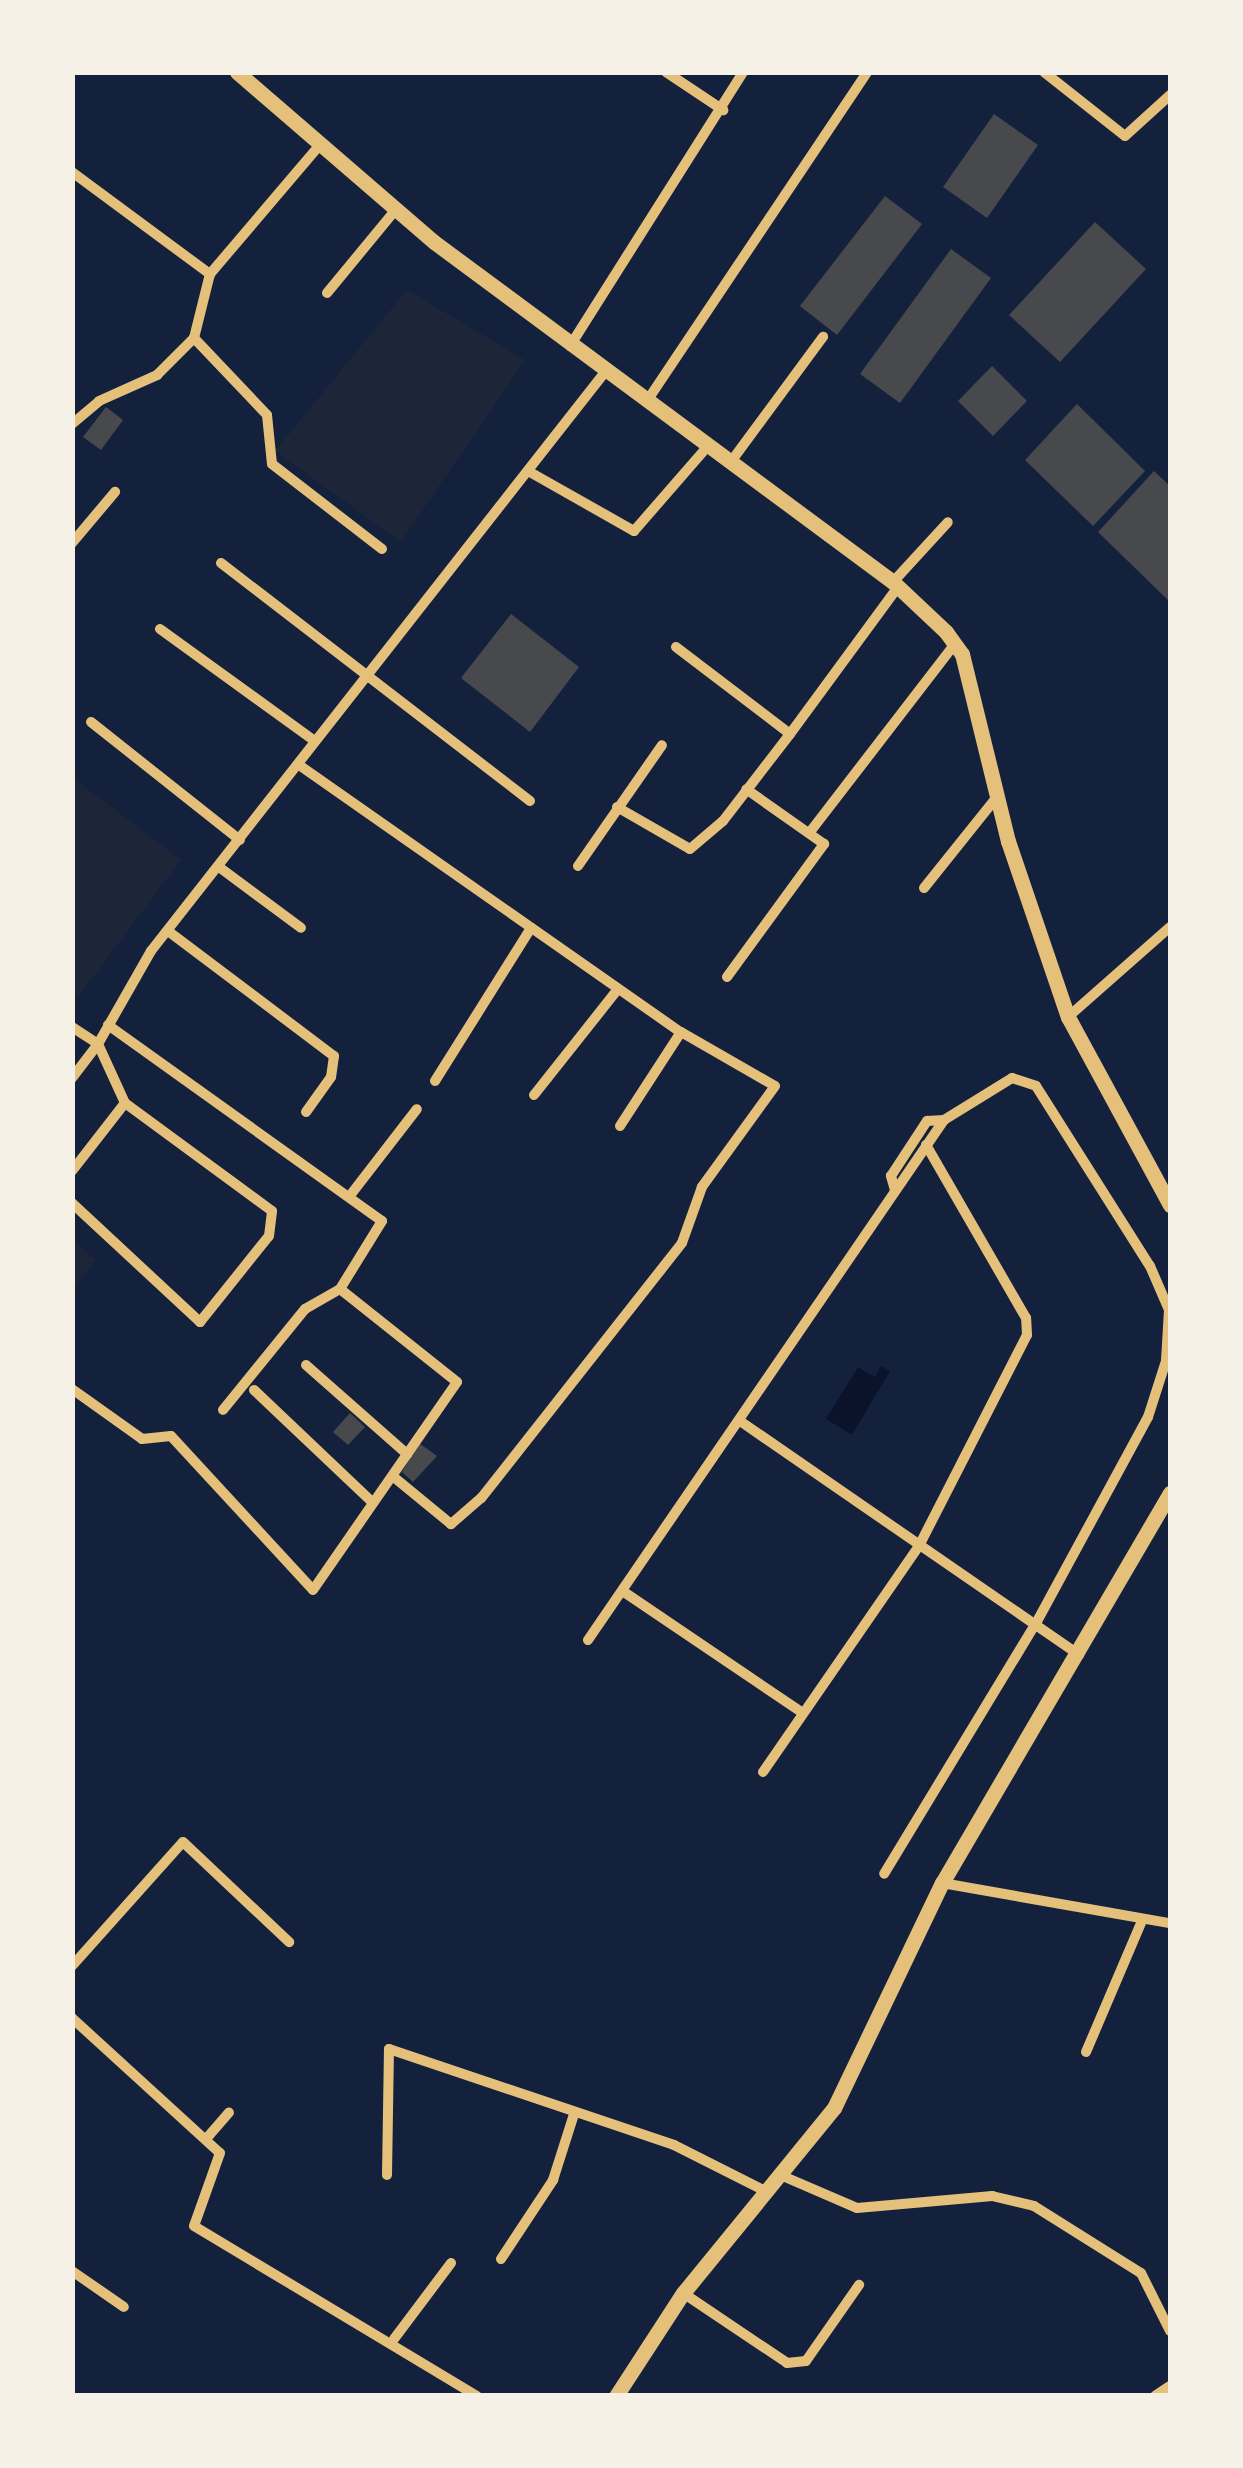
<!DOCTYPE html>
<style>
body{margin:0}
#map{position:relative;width:1243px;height:2468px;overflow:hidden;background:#14213d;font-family:"Asap Condensed",sans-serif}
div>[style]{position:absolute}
.green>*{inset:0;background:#1d2539}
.water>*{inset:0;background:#0b132b}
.building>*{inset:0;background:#48494c}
.minor>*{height:10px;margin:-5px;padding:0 5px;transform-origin:5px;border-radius:5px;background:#e5c07b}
.tertiary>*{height:15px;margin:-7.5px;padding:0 7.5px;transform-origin:7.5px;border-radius:7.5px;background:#e5c07b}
span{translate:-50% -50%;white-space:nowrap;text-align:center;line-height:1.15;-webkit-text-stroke:10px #f6f1e7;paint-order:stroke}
.frame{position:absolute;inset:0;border:75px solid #f6f1e7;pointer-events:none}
</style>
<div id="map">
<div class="green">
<div style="clip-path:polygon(407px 290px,525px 360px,401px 542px,275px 451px)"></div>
<div style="clip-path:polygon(72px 777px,181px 860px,78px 997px,72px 993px)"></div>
<div style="clip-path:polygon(73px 1241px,96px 1260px,73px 1289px)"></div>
</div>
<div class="water">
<div style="clip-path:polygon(881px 1366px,890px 1371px,852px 1435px,826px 1419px,858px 1367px,875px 1377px)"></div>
</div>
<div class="building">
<div style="clip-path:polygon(994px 114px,1038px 145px,987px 218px,943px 187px)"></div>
<div style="clip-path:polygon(885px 196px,922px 224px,837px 335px,800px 306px)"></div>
<div style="clip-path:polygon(1095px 222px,1146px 269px,1060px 362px,1009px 315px)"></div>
<div style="clip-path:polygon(951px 249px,991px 278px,900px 403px,860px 374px)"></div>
<div style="clip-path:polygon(992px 366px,1027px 401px,993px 436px,958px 401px)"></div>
<div style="clip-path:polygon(1077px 404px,1145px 471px,1093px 526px,1025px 460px)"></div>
<div style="clip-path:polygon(106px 407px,123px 420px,101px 450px,83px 437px)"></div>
<div style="clip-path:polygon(1154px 471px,1170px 486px,1170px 602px,1098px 532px)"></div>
<div style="clip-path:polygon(511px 614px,579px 667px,530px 732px,461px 678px)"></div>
<div style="clip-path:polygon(350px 1413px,365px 1427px,348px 1445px,333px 1432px)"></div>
<div style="clip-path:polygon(419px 1443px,437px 1456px,413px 1482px,402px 1472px)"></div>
</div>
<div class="minor">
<div style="left:666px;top:72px;width:69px;rotate:33.7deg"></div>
<div style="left:1044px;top:72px;width:103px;rotate:38.3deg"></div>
<div style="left:1125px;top:136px;width:61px;rotate:-42.3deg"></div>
<div style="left:72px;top:172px;width:172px;rotate:36.5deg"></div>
<div style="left:327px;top:293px;width:110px;rotate:-50.5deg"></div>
<div style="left:194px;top:338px;width:106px;rotate:46.5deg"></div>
<div style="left:267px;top:415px;width:49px;rotate:84.2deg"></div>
<div style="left:272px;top:464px;width:139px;rotate:37.7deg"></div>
<div style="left:570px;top:346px;width:324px;rotate:-57.7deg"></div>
<div style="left:647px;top:401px;width:396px;rotate:-56.2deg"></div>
<div style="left:72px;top:424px;width:35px;rotate:-40deg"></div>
<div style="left:99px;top:401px;width:64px;rotate:-24.1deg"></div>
<div style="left:157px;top:375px;width:52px;rotate:-45deg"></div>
<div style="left:194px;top:338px;width:66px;rotate:-76deg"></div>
<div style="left:210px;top:274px;width:168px;rotate:-49.6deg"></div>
<div style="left:730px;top:463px;width:157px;rotate:-53.6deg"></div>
<div style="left:528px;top:471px;width:122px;rotate:29.5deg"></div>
<div style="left:634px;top:531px;width:113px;rotate:-49deg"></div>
<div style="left:72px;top:543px;width:67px;rotate:-49.9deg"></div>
<div style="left:221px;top:563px;width:390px;rotate:37.6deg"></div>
<div style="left:893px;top:582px;width:81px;rotate:-47.5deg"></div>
<div style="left:160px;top:629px;width:191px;rotate:35.9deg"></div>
<div style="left:676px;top:647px;width:143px;rotate:37.3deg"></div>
<div style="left:790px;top:734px;width:182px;rotate:-53.7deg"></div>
<div style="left:91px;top:722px;width:190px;rotate:38.4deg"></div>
<div style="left:299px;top:765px;width:466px;rotate:35deg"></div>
<div style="left:681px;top:1032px;width:108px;rotate:29.9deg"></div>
<div style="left:775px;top:1086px;width:125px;rotate:125.9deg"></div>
<div style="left:702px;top:1187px;width:59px;rotate:109.7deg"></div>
<div style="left:682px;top:1243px;width:325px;rotate:128.2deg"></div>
<div style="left:481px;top:1498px;width:40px;rotate:139deg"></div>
<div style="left:451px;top:1524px;width:72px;rotate:-140.6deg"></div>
<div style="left:617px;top:807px;width:84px;rotate:29.9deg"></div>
<div style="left:690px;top:849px;width:43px;rotate:-40.3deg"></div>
<div style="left:723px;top:821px;width:110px;rotate:-52.4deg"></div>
<div style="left:810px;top:832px;width:237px;rotate:-52.4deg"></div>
<div style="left:578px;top:866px;width:147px;rotate:-55.2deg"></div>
<div style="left:219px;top:867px;width:102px;rotate:36.6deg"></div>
<div style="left:924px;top:888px;width:117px;rotate:-51.3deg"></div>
<div style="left:168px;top:931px;width:208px;rotate:37deg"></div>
<div style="left:334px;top:1056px;width:21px;rotate:98deg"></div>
<div style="left:331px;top:1077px;width:43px;rotate:125.5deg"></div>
<div style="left:727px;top:977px;width:165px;rotate:-53.9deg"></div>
<div style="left:824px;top:844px;width:95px;rotate:-144.8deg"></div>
<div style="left:1068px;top:1017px;width:136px;rotate:-41.4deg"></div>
<div style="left:108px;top:1025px;width:337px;rotate:35.6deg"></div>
<div style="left:382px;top:1221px;width:80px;rotate:121.7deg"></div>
<div style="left:340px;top:1289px;width:40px;rotate:150.3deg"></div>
<div style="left:305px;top:1309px;width:130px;rotate:129.1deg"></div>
<div style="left:72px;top:1027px;width:31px;rotate:33deg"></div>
<div style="left:98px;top:1044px;width:43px;rotate:127.4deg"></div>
<div style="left:435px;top:1081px;width:181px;rotate:-57.9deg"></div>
<div style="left:534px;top:1095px;width:135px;rotate:-51.6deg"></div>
<div style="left:620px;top:1126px;width:112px;rotate:-57deg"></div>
<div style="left:72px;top:1171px;width:86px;rotate:-52.1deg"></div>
<div style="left:895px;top:1190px;width:15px;rotate:-106deg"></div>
<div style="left:891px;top:1176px;width:66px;rotate:-56.8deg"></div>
<div style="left:927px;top:1121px;width:17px;rotate:-3deg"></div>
<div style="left:352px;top:1193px;width:106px;rotate:-52.3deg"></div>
<div style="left:72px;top:1203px;width:175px;rotate:42.9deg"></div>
<div style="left:200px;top:1322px;width:110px;rotate:-51.3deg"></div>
<div style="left:269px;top:1236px;width:25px;rotate:-83deg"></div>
<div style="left:272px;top:1211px;width:182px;rotate:-143.7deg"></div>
<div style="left:125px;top:1103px;width:65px;rotate:-114.6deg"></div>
<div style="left:98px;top:1044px;width:107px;rotate:-60.3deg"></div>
<div style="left:151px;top:951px;width:736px;rotate:-51.9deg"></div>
<div style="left:306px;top:1365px;width:135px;rotate:41.4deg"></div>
<div style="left:72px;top:1389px;width:86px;rotate:35.5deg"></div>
<div style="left:142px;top:1439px;width:29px;rotate:-6deg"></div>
<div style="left:171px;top:1436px;width:209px;rotate:47.3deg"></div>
<div style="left:313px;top:1590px;width:253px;rotate:-55.3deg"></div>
<div style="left:457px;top:1382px;width:149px;rotate:-141.5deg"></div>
<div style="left:254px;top:1390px;width:163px;rotate:43.5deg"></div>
<div style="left:740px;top:1421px;width:412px;rotate:34.6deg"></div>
<div style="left:624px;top:1592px;width:214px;rotate:34.1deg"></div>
<div style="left:588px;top:1640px;width:630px;rotate:-55.6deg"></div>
<div style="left:944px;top:1120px;width:80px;rotate:-31.7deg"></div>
<div style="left:1012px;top:1078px;width:25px;rotate:18deg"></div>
<div style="left:1036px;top:1086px;width:213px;rotate:57.7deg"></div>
<div style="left:1150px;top:1266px;width:48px;rotate:66.6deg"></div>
<div style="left:1169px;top:1310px;width:51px;rotate:93.4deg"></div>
<div style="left:1166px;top:1361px;width:59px;rotate:107.8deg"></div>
<div style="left:1148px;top:1417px;width:234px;rotate:118.5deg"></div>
<div style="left:1036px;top:1623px;width:293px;rotate:121.2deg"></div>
<div style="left:763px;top:1772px;width:277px;rotate:-55.4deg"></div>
<div style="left:920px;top:1544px;width:235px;rotate:-62.9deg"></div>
<div style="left:1027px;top:1335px;width:17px;rotate:-93deg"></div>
<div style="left:1026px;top:1318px;width:200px;rotate:-120deg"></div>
<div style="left:942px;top:1883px;width:231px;rotate:10deg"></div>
<div style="left:72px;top:1966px;width:166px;rotate:-48.2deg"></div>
<div style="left:183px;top:1842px;width:146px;rotate:43.3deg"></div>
<div style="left:72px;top:2018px;width:200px;rotate:42.4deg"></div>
<div style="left:220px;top:2153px;width:77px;rotate:109.6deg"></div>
<div style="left:194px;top:2226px;width:330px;rotate:31deg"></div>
<div style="left:1086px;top:2052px;width:142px;rotate:-66.9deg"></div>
<div style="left:206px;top:2139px;width:35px;rotate:-49deg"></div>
<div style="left:387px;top:2175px;width:126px;rotate:-89.1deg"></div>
<div style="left:389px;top:2049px;width:301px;rotate:18.6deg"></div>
<div style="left:674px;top:2145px;width:106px;rotate:26.8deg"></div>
<div style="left:785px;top:2177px;width:78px;rotate:23.3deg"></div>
<div style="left:857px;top:2208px;width:136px;rotate:-5.1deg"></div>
<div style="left:992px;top:2196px;width:43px;rotate:13.4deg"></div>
<div style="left:1034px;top:2206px;width:126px;rotate:32.1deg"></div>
<div style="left:1141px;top:2273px;width:65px;rotate:63.4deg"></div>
<div style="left:501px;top:2259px;width:95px;rotate:-56.6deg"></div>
<div style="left:553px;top:2180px;width:69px;rotate:-72.3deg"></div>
<div style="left:72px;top:2271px;width:63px;rotate:34.7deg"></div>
<div style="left:683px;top:2293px;width:125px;rotate:33.9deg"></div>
<div style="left:787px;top:2363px;width:19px;rotate:-6deg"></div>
<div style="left:806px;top:2361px;width:93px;rotate:-55.1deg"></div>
<div style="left:394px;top:2339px;width:95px;rotate:-53.1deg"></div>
<div style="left:1155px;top:2396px;width:18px;rotate:-34deg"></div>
</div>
<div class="tertiary">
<div style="left:237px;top:72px;width:260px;rotate:40.8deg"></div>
<div style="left:434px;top:242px;width:571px;rotate:36.53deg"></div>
<div style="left:893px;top:582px;width:73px;rotate:43.3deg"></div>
<div style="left:946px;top:632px;width:27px;rotate:54deg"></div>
<div style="left:962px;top:654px;width:193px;rotate:76.2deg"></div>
<div style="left:1008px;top:841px;width:186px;rotate:71.2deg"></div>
<div style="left:1068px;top:1017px;width:214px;rotate:61.5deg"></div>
<div style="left:616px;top:2396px;width:123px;rotate:-57deg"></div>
<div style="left:683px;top:2293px;width:239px;rotate:-50.8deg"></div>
<div style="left:834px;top:2108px;width:250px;rotate:-64.4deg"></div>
<div style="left:942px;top:1883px;width:452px;rotate:-59.7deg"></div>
</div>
<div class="frame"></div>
</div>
